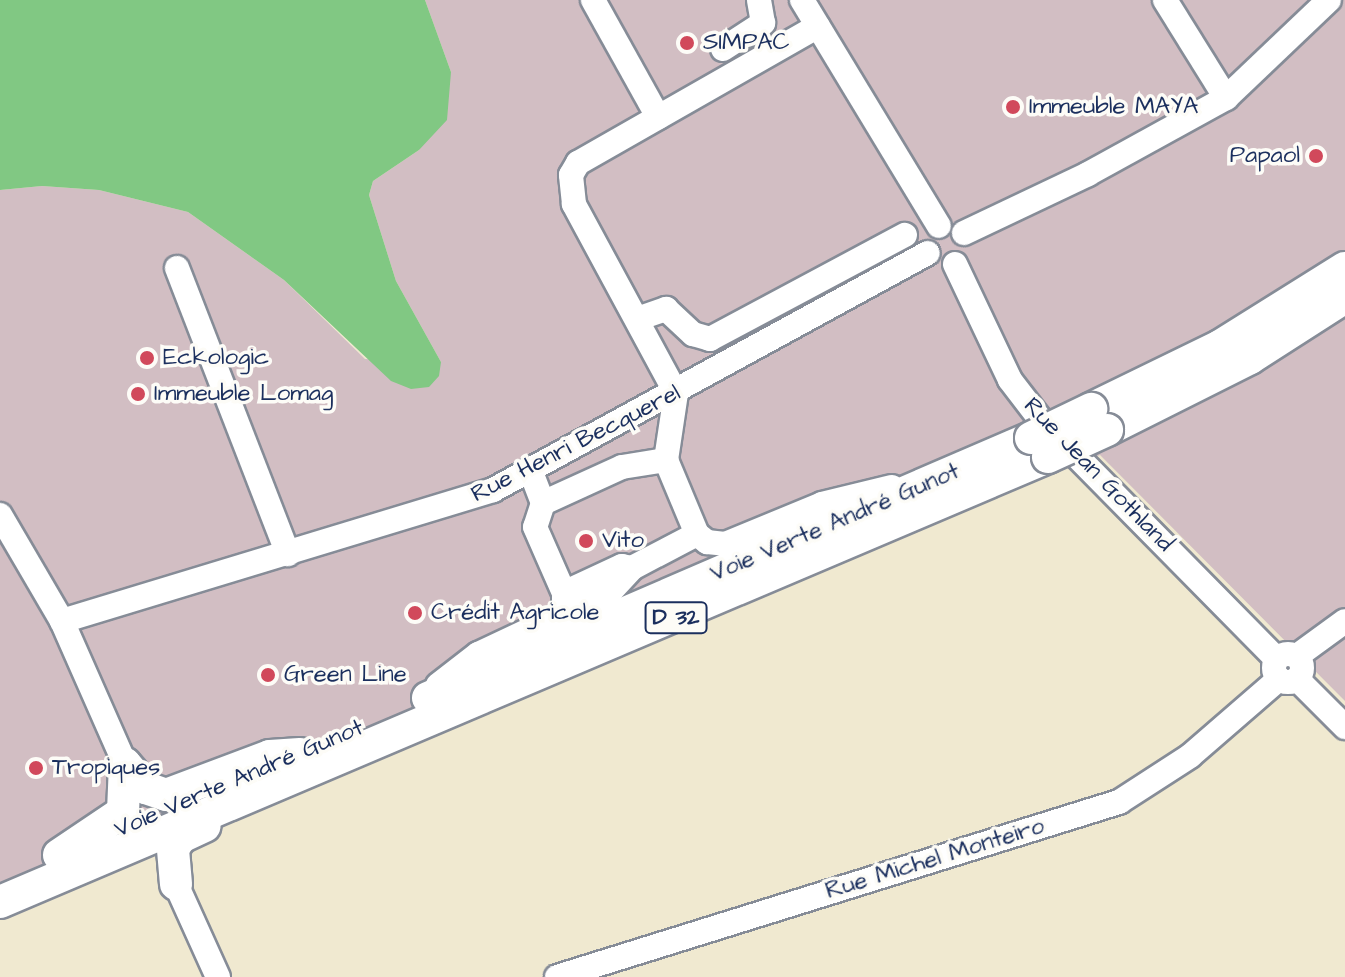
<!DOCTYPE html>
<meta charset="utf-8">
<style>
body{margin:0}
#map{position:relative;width:1345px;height:977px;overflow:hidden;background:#f0e9d0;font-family:"Architects Daughter",sans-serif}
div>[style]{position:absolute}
.industrial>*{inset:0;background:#d2bec3}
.green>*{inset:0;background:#81c883}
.roads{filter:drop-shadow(2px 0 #868c97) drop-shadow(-2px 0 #868c97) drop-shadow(0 2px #868c97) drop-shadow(0 -2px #868c97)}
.minor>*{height:24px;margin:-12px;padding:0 12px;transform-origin:12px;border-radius:12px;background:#fff}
.minor>.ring{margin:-12px;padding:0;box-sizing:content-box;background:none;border:24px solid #fff;border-radius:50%}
.major>*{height:32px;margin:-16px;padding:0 16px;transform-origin:16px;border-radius:16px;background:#fff}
.bridges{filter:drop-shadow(2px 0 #868c97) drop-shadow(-2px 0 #868c97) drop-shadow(0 2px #868c97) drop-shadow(0 -2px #868c97)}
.major-bridge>*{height:32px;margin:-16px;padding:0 16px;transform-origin:16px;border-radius:16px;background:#fff}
.dots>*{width:22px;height:22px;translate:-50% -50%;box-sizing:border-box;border:4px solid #fdfcf7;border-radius:50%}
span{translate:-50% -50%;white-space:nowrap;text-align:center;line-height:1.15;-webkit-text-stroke:7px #fdfcf7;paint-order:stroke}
.shield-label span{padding:2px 6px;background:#fdfcf7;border:2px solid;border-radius:6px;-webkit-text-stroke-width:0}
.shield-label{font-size:22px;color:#1b2f5e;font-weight:700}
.poi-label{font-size:24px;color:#1b2f5e}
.left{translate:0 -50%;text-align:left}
.right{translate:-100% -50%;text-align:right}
.street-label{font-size:24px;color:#1b2f5e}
</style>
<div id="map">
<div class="industrial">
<div style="clip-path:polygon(425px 0,1345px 0,1345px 701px,1100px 455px,0 908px,0 190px,42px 186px,99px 190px,188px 212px,284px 280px,365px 359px,441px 362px,396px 281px,369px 195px,373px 181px,419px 150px,451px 72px)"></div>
</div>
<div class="green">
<div style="clip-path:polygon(0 0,425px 0,451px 72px,447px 120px,419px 150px,373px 181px,369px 195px,396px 281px,441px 362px,439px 376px,429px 387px,411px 389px,391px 381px,284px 280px,188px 212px,99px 190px,42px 186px,0 190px)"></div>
</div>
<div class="roads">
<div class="minor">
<div style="left:593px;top:0;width:134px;rotate:60.9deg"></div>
<div style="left:802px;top:0;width:264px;rotate:58.8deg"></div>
<div style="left:1165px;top:0;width:115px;rotate:58.1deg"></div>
<div style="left:723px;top:49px;width:48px;rotate:-33deg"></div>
<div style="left:763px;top:23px;width:23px;rotate:-100deg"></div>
<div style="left:964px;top:233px;width:137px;rotate:-25.4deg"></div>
<div style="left:1088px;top:174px;width:158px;rotate:-28.8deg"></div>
<div style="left:1226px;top:98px;width:142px;rotate:-43.6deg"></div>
<div style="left:955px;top:264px;width:128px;rotate:64.6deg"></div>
<div style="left:1010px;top:380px;width:49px;rotate:52.4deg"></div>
<div style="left:1040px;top:419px;width:337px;rotate:45.4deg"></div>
<div style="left:177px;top:268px;width:307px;rotate:68.8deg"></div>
<div style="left:637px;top:319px;width:31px;rotate:-19deg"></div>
<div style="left:666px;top:309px;width:37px;rotate:43deg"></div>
<div style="left:693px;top:334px;width:18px;rotate:16deg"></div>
<div style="left:710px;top:339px;width:221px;rotate:-28.1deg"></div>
<div style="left:676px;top:393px;width:215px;rotate:-118.4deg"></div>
<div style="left:574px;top:204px;width:29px;rotate:-96deg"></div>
<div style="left:571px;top:175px;width:14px;rotate:-60deg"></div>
<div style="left:578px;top:163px;width:276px;rotate:-29.7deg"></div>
<div style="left:666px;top:460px;width:80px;rotate:67.3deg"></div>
<div style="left:531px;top:472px;width:33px;rotate:69deg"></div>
<div style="left:543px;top:503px;width:87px;rotate:-24.5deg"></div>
<div style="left:622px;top:467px;width:45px;rotate:-9deg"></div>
<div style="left:666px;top:460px;width:68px;rotate:-81.5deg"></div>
<div style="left:543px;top:503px;width:25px;rotate:108deg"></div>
<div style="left:535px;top:527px;width:72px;rotate:66.3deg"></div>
<div style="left:0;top:515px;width:123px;rotate:59.7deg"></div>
<div style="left:62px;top:621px;width:156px;rotate:66.2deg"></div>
<div style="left:564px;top:608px;width:15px;rotate:-90deg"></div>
<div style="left:564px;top:593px;width:64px;rotate:-25deg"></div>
<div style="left:622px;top:566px;width:10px;rotate:11deg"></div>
<div style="left:62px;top:621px;width:450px;rotate:-16.9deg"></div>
<div style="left:493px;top:490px;width:495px;rotate:-28.6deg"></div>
<div class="ring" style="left:1274px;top:654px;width:4px;height:4px"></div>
<div style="left:1297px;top:656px;width:59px;rotate:-36.1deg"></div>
<div style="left:1297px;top:679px;width:68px;rotate:45deg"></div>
<div style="left:438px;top:685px;width:51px;rotate:-37.8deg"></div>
<div style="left:478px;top:654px;width:146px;rotate:-25.2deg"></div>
<div style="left:610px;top:592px;width:33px;rotate:-47deg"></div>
<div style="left:632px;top:568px;width:73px;rotate:-27.6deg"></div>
<div style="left:697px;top:534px;width:13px;rotate:39deg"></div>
<div style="left:707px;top:542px;width:18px;rotate:6deg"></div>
<div style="left:725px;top:544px;width:105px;rotate:-22.4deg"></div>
<div style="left:822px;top:504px;width:72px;rotate:-13.7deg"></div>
<div style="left:176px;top:884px;width:102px;rotate:65.7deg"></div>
<div style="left:557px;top:977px;width:589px;rotate:-17.3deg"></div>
<div style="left:1119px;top:802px;width:85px;rotate:-32.9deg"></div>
<div style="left:1190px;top:756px;width:118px;rotate:-40.9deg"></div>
</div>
<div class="major">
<div style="left:1091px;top:409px;width:144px;rotate:-26deg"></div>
<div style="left:1220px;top:346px;width:147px;rotate:-32deg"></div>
<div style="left:1107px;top:430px;width:160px;rotate:-26.7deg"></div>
<div style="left:1250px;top:358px;width:113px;rotate:-32.7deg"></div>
<div style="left:428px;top:698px;width:657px;rotate:-23.32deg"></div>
<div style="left:125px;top:764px;width:32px;rotate:49deg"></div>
<div style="left:146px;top:788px;width:21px;rotate:19deg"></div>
<div style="left:166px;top:795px;width:111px;rotate:-20.6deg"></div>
<div style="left:270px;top:756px;width:30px;rotate:-4deg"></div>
<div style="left:59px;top:855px;width:77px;rotate:-33.9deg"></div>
<div style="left:123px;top:812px;width:48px;rotate:-87.6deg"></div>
<div style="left:176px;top:884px;width:36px;rotate:-95deg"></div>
<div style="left:173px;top:848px;width:14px;rotate:-54deg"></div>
<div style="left:181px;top:837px;width:26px;rotate:-25deg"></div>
<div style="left:0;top:902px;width:1139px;rotate:-23.01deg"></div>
</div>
</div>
<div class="bridges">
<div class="major-bridge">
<div style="left:1031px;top:438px;width:67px;rotate:-25.8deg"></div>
<div style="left:1048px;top:457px;width:65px;rotate:-24.6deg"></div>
</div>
</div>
<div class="dots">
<div style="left:687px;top:43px;background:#d1495b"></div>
<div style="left:1013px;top:107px;background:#d1495b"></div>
<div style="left:1316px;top:156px;background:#d1495b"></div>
<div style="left:147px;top:358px;background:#d1495b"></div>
<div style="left:138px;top:394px;background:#d1495b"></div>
<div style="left:586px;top:541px;background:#d1495b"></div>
<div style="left:415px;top:613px;background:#d1495b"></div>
<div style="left:268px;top:675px;background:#d1495b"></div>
<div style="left:36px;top:768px;background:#d1495b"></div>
</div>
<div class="shield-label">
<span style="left:676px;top:618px">D 32</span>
</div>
<div class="poi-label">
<span class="left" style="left:703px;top:43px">SIMPAC</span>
<span class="left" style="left:1029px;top:107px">Immeuble MAYA</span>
<span class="right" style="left:1300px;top:156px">Papaol</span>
<span class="left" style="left:163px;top:358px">Eckologic</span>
<span class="left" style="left:154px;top:394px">Immeuble Lomag</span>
<span class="left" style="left:602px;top:541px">Vito</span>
<span class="left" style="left:431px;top:613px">Crédit Agricole</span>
<span class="left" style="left:284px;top:675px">Green Line</span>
<span class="left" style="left:52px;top:768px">Tropiques</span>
</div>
<div class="street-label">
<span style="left:576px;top:444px;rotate:-27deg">Rue Henri Becquerel</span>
<span style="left:1098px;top:475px;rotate:46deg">Rue Jean Gothland</span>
<span style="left:835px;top:523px;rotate:-23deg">Voie Verte André Gunot</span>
<span style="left:239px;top:779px;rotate:-23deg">Voie Verte André Gunot</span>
<span style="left:935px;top:859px;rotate:-17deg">Rue Michel Monteiro</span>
</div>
</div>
